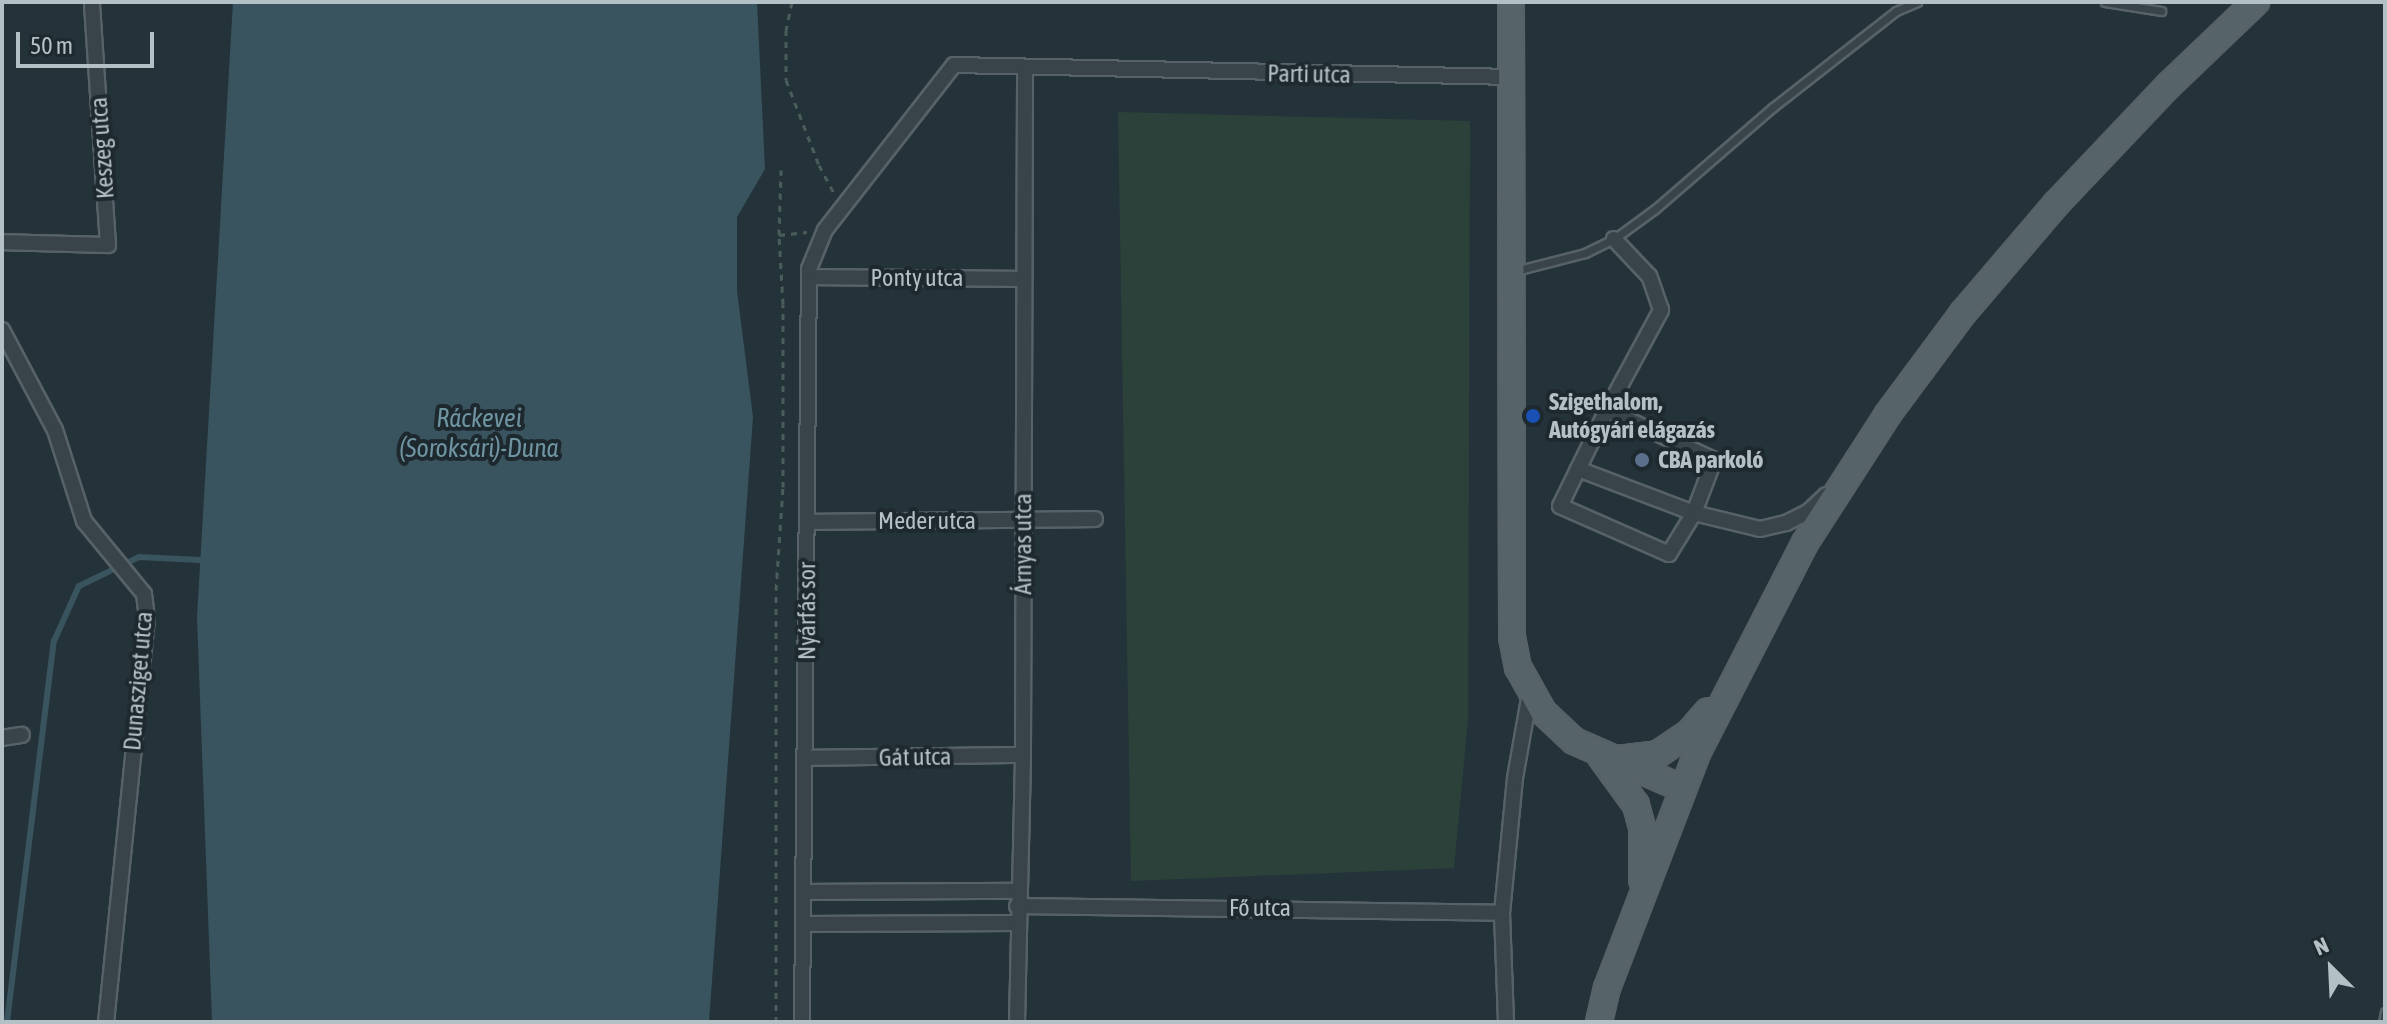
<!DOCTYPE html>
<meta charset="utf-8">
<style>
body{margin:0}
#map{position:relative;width:2387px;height:1024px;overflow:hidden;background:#243339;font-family:"Asap Condensed",sans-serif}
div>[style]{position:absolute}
.green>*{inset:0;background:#2c413a}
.water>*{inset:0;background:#39545f}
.stream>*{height:6px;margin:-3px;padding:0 3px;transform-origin:3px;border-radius:3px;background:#39545f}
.path>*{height:3px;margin-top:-1.5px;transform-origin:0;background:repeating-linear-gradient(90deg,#4b5d5a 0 6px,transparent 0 12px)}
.roads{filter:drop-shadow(2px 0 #566267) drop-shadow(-2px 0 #566267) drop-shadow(0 2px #566267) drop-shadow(0 -2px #566267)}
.service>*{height:7px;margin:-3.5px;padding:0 3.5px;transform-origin:3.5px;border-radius:3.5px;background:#384449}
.minor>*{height:14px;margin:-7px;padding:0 7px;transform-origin:7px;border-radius:7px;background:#384449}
.primary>*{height:24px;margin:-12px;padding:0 12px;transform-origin:12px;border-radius:12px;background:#566469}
.dots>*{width:22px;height:22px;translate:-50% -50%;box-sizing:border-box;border:4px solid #1d292e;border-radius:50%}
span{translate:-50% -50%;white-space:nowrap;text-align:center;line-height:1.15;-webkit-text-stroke:8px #1d292e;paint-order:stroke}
.street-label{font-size:24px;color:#b3c0c5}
.poi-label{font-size:24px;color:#b3c0c5;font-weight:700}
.left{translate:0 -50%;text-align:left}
.water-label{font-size:26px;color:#6f94a1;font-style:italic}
.frame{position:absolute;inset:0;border:4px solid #b3c0c5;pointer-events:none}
.north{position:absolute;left:2291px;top:928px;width:80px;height:80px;-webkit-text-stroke:6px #1d292e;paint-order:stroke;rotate:336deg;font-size:22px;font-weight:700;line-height:32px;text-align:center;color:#b3c0c5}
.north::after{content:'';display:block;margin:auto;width:28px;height:36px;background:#b3c0c5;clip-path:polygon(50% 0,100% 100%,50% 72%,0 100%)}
.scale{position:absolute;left:16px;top:32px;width:138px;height:36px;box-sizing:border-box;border:4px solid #b3c0c5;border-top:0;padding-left:10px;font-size:24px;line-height:28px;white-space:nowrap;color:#b3c0c5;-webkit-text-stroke:6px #1d292e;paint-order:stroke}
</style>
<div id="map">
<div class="green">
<div style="clip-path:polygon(1118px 112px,1470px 121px,1468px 719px,1454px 868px,1131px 881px)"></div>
</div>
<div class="water">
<div style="clip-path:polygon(233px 2px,757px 2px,765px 169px,737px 217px,737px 291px,753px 417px,709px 1022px,212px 1022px,197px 617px)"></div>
</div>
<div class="stream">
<div style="left:7px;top:1022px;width:384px;rotate:-83deg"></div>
<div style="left:54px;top:641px;width:60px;rotate:-65.6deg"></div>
<div style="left:79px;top:586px;width:67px;rotate:-25.8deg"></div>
<div style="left:139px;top:557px;width:61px;rotate:2.8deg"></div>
</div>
<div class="path">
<div style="left:792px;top:2px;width:29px;rotate:102deg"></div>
<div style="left:786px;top:30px;width:50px;rotate:90deg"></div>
<div style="left:786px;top:80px;width:91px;rotate:68.8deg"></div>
<div style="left:819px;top:165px;width:32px;rotate:62deg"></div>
<div style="left:779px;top:235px;width:28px;rotate:-6deg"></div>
<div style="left:776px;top:1022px;width:432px;rotate:-90deg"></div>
<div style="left:776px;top:590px;width:103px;rotate:-86.1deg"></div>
<div style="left:783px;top:487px;width:183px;rotate:-90deg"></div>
<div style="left:783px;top:304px;width:69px;rotate:-93.3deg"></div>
<div style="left:779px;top:235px;width:65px;rotate:-88.2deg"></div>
</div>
<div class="roads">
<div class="service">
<div style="left:2105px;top:2px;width:57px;rotate:9.1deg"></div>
<div style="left:1515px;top:271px;width:72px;rotate:-14.4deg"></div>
<div style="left:1585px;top:253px;width:32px;rotate:-26deg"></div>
<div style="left:1614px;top:239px;width:51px;rotate:-36.2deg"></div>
<div style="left:1655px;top:209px;width:155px;rotate:-40.8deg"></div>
<div style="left:1772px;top:108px;width:157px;rotate:-38deg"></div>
<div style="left:1896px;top:11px;width:23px;rotate:-23deg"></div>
<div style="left:2383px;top:1022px;width:10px;rotate:-79deg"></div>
</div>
<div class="minor">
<div style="left:2px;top:242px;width:106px;rotate:1.6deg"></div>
<div style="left:108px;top:245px;width:244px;rotate:-93.8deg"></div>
<div style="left:809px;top:277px;width:215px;rotate:0.5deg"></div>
<div style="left:2px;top:330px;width:113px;rotate:62.1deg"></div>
<div style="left:55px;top:430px;width:96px;rotate:72.3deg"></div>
<div style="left:84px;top:521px;width:94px;rotate:50.6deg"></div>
<div style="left:144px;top:594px;width:25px;rotate:83deg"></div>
<div style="left:147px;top:619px;width:405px;rotate:95.8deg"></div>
<div style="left:1607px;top:410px;width:118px;rotate:25deg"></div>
<div style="left:1714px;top:460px;width:57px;rotate:110.7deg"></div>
<div style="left:1694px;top:513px;width:48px;rotate:121.4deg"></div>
<div style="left:1669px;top:554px;width:119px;rotate:-156.2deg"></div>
<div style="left:1560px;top:506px;width:107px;rotate:-63.9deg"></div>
<div style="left:1607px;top:410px;width:114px;rotate:-61.6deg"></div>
<div style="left:1661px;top:310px;width:36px;rotate:-109deg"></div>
<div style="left:1649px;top:276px;width:51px;rotate:-133.4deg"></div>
<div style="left:1578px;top:469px;width:124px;rotate:20.8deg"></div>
<div style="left:1694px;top:513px;width:68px;rotate:13.6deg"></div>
<div style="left:1760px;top:529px;width:27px;rotate:-13deg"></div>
<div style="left:1786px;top:523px;width:25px;rotate:-27deg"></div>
<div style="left:1808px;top:512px;width:25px;rotate:-43deg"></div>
<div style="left:807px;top:522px;width:288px;rotate:-0.6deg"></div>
<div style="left:2px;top:738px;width:20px;rotate:-9deg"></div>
<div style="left:806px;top:758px;width:217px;rotate:-0.8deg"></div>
<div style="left:804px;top:892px;width:214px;rotate:-0.3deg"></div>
<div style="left:1017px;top:906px;width:485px;rotate:0.8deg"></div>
<div style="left:803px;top:924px;width:214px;rotate:-0.3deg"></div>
<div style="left:802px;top:1022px;width:753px;rotate:-89.47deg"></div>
<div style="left:809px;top:269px;width:42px;rotate:-67.7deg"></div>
<div style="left:825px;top:230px;width:209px;rotate:-52deg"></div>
<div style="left:954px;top:65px;width:558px;rotate:1.23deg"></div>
<div style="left:1017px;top:1022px;width:267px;rotate:-88.7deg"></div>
<div style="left:1023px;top:755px;width:688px;rotate:-89.83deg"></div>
<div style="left:1506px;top:1022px;width:109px;rotate:-92.1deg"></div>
<div style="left:1502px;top:913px;width:136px;rotate:-84.5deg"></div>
<div style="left:1515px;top:778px;width:86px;rotate:-80deg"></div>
</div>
<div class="primary">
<div style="left:1511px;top:2px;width:635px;rotate:89.91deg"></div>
<div style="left:1512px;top:637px;width:31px;rotate:79deg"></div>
<div style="left:1518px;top:667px;width:51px;rotate:60.9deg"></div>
<div style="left:1543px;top:712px;width:42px;rotate:43.1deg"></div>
<div style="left:1574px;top:741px;width:117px;rotate:23.7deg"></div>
<div style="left:1601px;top:757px;width:59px;rotate:53.9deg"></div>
<div style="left:1636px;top:805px;width:23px;rotate:75deg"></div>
<div style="left:1642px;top:827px;width:53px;rotate:90deg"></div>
<div style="left:1618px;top:759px;width:40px;rotate:-7.1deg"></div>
<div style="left:1658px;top:754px;width:37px;rotate:-34deg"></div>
<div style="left:1689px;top:733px;width:29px;rotate:-49deg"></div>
<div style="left:1599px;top:1022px;width:35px;rotate:-77deg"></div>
<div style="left:1607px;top:988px;width:252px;rotate:-69deg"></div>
<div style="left:1697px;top:753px;width:236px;rotate:-62.8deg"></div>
<div style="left:1805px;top:543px;width:153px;rotate:-57.2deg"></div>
<div style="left:1888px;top:414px;width:126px;rotate:-53.4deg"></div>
<div style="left:1963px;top:313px;width:143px;rotate:-49.5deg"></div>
<div style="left:2056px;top:204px;width:163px;rotate:-46.5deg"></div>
<div style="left:2168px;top:86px;width:122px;rotate:-43.7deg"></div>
</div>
</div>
<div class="dots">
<div style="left:1533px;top:416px;background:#1a4fb4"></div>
<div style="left:1642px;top:460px;background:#5c6f8a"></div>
</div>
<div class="street-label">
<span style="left:1309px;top:74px;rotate:1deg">Parti utca</span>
<span style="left:102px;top:148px;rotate:-94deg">Keszeg utca</span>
<span style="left:917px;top:278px">Ponty utca</span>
<span style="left:927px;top:521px">Meder utca</span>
<span style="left:1023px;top:544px;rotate:-90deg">Árnyas utca</span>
<span style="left:807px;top:611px;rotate:-90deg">Nyárfás sor</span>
<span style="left:138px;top:681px;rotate:-85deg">Dunasziget utca</span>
<span style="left:915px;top:757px;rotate:-1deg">Gát utca</span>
<span style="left:1260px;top:908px">Fő utca</span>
</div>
<div class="poi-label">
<span class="left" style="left:1549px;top:416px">Szigethalom,<br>Autógyári elágazás</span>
<span class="left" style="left:1658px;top:460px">CBA parkoló</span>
</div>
<div class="water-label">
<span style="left:479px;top:434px">Ráckevei<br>(Soroksári)-Duna</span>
</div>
<div class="frame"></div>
<div class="north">N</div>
<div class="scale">50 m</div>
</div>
